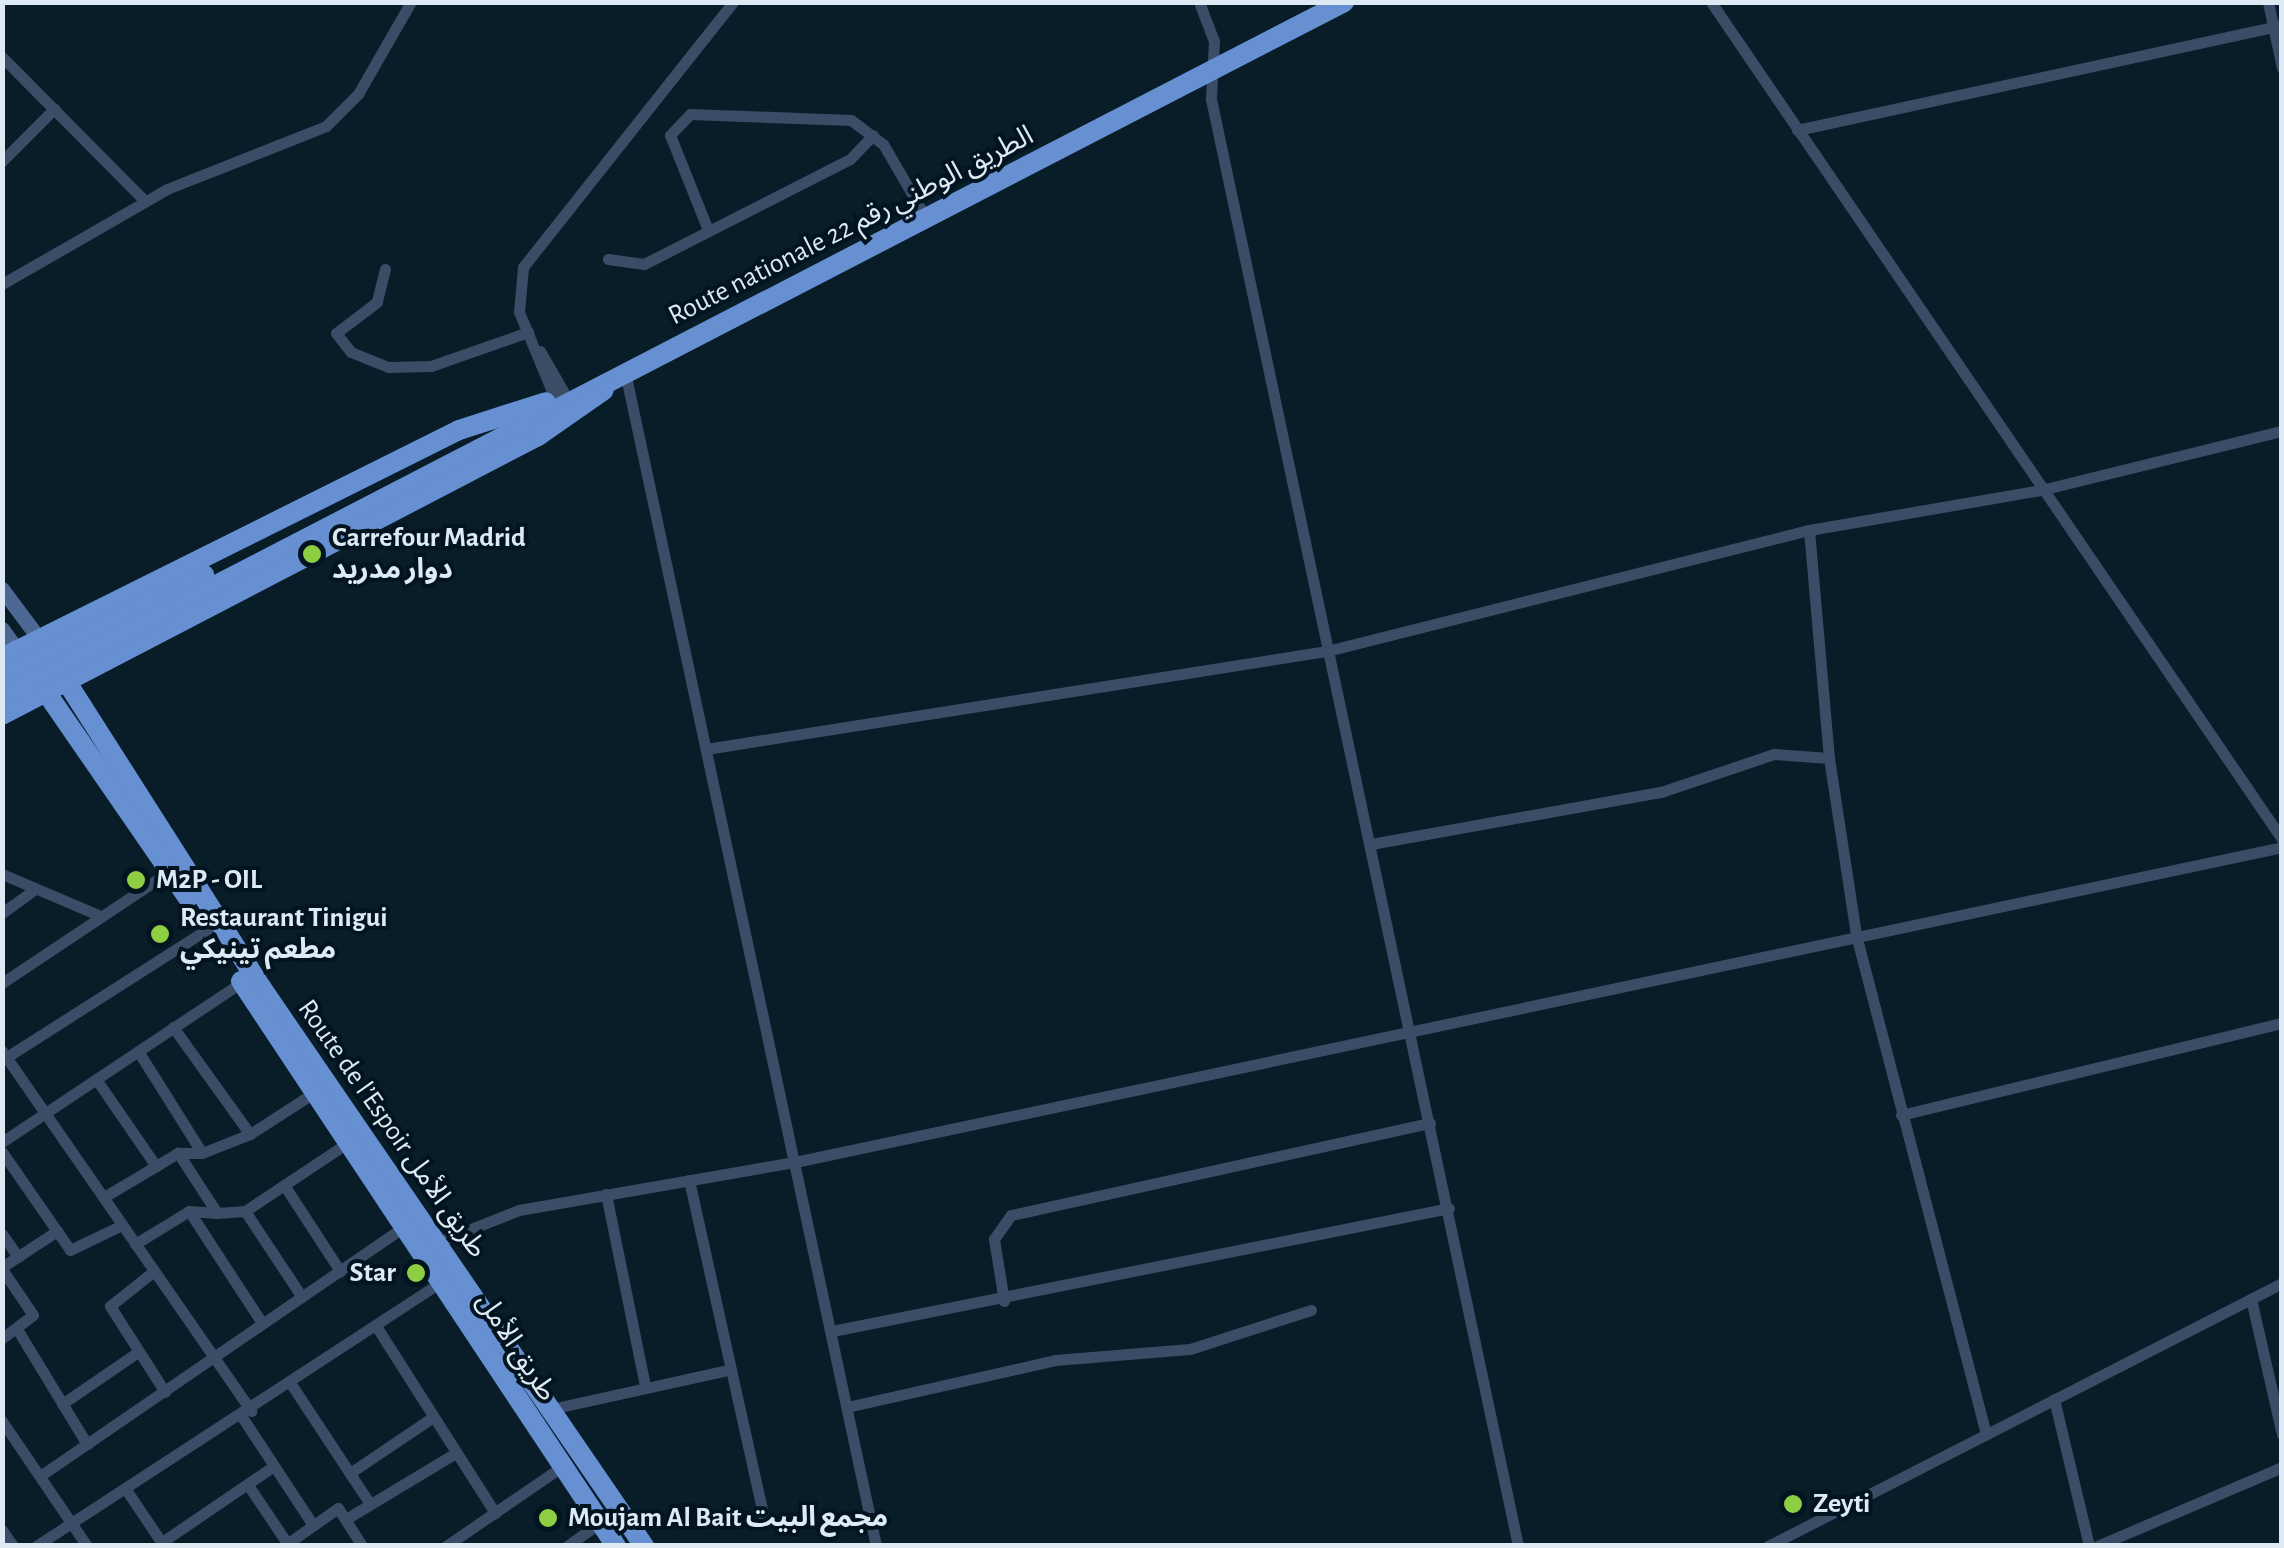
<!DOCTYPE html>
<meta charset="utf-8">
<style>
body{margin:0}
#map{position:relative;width:2284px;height:1548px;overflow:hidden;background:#091d29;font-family:"Alegreya Sans","Noto Sans Arabic",sans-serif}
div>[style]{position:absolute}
.street>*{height:11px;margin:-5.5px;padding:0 5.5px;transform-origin:5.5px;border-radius:5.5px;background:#3b4c67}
.secondary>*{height:15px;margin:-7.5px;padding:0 7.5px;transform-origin:7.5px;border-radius:7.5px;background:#4d6892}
.highway>*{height:20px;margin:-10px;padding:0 10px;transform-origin:10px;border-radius:10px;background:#6690d2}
.highway-bridge>*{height:20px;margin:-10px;padding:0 10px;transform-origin:10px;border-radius:10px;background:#6690d2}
.dots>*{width:28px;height:28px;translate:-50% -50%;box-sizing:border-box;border:5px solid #02141f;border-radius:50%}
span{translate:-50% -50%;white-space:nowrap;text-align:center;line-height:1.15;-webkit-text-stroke:8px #02141f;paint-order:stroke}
.street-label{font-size:28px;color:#deeaf3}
.poi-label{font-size:28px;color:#deeaf3;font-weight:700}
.left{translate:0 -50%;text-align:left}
.right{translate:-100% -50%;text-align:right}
.frame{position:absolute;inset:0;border:5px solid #deeaf3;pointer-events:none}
</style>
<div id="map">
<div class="street">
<div style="left:1199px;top:2px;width:42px;rotate:69deg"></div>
<div style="left:1214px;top:41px;width:58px;rotate:93deg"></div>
<div style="left:1211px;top:99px;width:1479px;rotate:78.02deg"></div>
<div style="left:1711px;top:2px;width:1013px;rotate:55.7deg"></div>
<div style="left:2268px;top:2px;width:67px;rotate:78deg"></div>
<div style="left:2px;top:57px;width:203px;rotate:45.2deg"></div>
<div style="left:1797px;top:130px;width:496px;rotate:-12.2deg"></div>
<div style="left:2px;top:161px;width:74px;rotate:-45deg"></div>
<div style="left:708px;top:230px;width:102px;rotate:-111.8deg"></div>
<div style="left:670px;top:135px;width:29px;rotate:-46deg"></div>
<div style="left:690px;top:114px;width:161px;rotate:2.1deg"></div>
<div style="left:851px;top:120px;width:40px;rotate:37deg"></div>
<div style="left:883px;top:144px;width:86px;rotate:59.8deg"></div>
<div style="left:608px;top:259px;width:36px;rotate:8deg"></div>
<div style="left:644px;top:264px;width:231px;rotate:-27deg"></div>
<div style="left:850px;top:159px;width:33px;rotate:-46deg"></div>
<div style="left:385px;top:269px;width:34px;rotate:104deg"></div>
<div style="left:377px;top:302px;width:51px;rotate:142.9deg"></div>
<div style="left:336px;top:333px;width:24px;rotate:52deg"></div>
<div style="left:351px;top:352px;width:40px;rotate:22deg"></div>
<div style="left:388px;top:367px;width:43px;rotate:-1.3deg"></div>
<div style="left:431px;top:366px;width:103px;rotate:-19.3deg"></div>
<div style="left:2px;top:284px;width:190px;rotate:-29.9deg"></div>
<div style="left:167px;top:189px;width:171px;rotate:-21.6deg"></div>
<div style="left:326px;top:126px;width:45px;rotate:-45deg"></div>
<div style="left:358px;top:94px;width:106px;rotate:-60.1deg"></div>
<div style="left:540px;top:351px;width:58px;rotate:59.9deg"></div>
<div style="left:625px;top:372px;width:1201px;rotate:77.93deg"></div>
<div style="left:558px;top:406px;width:102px;rotate:-112.5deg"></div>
<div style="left:519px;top:312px;width:45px;rotate:-84.9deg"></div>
<div style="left:523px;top:267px;width:338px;rotate:-51.6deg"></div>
<div style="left:1809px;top:530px;width:229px;rotate:85deg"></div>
<div style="left:1829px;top:758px;width:179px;rotate:81.3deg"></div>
<div style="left:1856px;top:935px;width:516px;rotate:75.4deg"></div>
<div style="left:706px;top:749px;width:629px;rotate:-8.97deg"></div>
<div style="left:1327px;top:651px;width:497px;rotate:-14.1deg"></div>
<div style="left:1809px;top:530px;width:235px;rotate:-9.8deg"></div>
<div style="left:2041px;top:490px;width:248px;rotate:-13.8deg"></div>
<div style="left:1371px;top:844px;width:295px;rotate:-10.2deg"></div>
<div style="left:1661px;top:792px;width:119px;rotate:-18.6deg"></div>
<div style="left:1774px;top:754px;width:55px;rotate:4.2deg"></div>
<div style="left:2px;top:874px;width:104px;rotate:23.1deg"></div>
<div style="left:2px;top:913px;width:39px;rotate:-36deg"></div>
<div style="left:2px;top:983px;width:202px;rotate:-33.7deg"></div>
<div style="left:173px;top:1027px;width:132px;rotate:54.3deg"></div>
<div style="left:250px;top:1134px;width:74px;rotate:-32.8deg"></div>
<div style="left:2px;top:1051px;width:438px;rotate:55.3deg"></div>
<div style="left:138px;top:1051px;width:120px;rotate:57.9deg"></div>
<div style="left:202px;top:1153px;width:52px;rotate:-21.6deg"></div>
<div style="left:2px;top:1060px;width:244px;rotate:-32.5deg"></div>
<div style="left:96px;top:1079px;width:106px;rotate:55.4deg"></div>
<div style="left:156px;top:1166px;width:61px;rotate:149.2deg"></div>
<div style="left:1901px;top:1115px;width:392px;rotate:-13.6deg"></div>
<div style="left:2px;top:1142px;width:288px;rotate:-33.7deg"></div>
<div style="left:2px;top:1152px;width:119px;rotate:55.2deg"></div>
<div style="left:70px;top:1250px;width:58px;rotate:-25.7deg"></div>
<div style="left:156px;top:1166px;width:26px;rotate:-31deg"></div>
<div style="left:178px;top:1153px;width:24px"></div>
<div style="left:689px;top:1180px;width:352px;rotate:77.5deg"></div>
<div style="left:284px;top:1185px;width:103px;rotate:56.9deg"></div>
<div style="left:606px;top:1194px;width:196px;rotate:78.5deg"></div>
<div style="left:189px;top:1211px;width:134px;rotate:56.9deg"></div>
<div style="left:245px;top:1211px;width:121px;rotate:-33.6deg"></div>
<div style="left:217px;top:1213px;width:28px;rotate:-4deg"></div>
<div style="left:245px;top:1211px;width:103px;rotate:56.5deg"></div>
<div style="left:2px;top:1234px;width:28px;rotate:55deg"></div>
<div style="left:135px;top:1244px;width:63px;rotate:-31.4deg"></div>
<div style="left:189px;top:1211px;width:28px;rotate:4deg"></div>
<div style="left:217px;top:1213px;width:72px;rotate:-123deg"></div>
<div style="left:433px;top:1244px;width:92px;rotate:-21.6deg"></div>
<div style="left:519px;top:1210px;width:280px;rotate:-9.9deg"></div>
<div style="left:795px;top:1162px;width:1520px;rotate:-11.96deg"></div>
<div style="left:2px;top:1267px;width:66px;rotate:-33.2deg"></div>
<div style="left:2px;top:1269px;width:55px;rotate:56deg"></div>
<div style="left:33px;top:1315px;width:39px;rotate:143deg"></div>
<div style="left:154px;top:1271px;width:56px;rotate:141.5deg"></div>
<div style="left:110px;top:1306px;width:102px;rotate:57.4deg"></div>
<div style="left:2251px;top:1299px;width:139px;rotate:77.1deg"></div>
<div style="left:1004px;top:1301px;width:63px;rotate:-99.2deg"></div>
<div style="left:994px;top:1239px;width:29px;rotate:-55deg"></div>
<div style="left:1011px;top:1215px;width:429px;rotate:-12.4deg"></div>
<div style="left:376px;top:1326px;width:222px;rotate:57.5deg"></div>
<div style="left:17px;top:1329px;width:135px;rotate:58.7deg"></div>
<div style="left:832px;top:1331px;width:629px;rotate:-11.27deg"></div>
<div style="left:291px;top:1384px;width:144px;rotate:56.6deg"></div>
<div style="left:2054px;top:1399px;width:151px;rotate:76.6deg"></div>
<div style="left:62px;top:1404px;width:92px;rotate:-34.4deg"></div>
<div style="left:847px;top:1407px;width:213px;rotate:-12.7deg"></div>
<div style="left:1055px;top:1360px;width:135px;rotate:-4.7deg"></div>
<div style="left:1190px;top:1349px;width:127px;rotate:-17.9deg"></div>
<div style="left:551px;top:1409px;width:177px;rotate:-12.4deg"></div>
<div style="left:242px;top:1417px;width:129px;rotate:56.7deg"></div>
<div style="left:2px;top:1421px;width:151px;rotate:55.8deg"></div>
<div style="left:350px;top:1473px;width:100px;rotate:-34deg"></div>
<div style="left:40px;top:1476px;width:441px;rotate:-34.4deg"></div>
<div style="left:248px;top:1485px;width:73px;rotate:56.1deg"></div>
<div style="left:127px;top:1491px;width:66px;rotate:56.1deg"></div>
<div style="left:346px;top:1519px;width:128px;rotate:-31deg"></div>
<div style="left:2px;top:1530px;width:19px;rotate:55deg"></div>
<div style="left:162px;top:1542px;width:135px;rotate:-34.2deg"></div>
<div style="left:36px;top:1546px;width:483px;rotate:-33.1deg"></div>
<div style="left:284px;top:1546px;width:66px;rotate:-35.1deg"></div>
<div style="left:338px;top:1508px;width:45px;rotate:57.7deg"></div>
<div style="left:446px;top:1546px;width:142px;rotate:-34.4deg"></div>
<div style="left:567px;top:1546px;width:42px;rotate:-35.2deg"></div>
<div style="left:1768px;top:1546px;width:577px;rotate:-27.1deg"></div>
<div style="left:2097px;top:1546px;width:201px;rotate:-23.1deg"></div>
</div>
<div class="secondary">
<div style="left:2px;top:589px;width:64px;rotate:53.3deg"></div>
<div style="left:2px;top:629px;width:26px;rotate:54deg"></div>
</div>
<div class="highway">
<div style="left:152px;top:600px;width:58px;rotate:-25.7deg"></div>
<div style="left:160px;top:614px;width:1333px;rotate:-27.33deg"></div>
<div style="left:40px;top:640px;width:411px;rotate:57.5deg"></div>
<div style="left:261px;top:987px;width:678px;rotate:55.58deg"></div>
<div style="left:17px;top:650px;width:301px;rotate:55.4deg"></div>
<div style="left:2px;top:658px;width:511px;rotate:-26.51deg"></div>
<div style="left:459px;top:430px;width:91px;rotate:-17.8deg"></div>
<div style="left:2px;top:715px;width:604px;rotate:-27.5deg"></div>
<div style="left:538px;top:436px;width:80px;rotate:-34.9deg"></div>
<div style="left:241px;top:981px;width:678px;rotate:56.43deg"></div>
</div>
<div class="highway-bridge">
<div style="left:2px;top:675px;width:168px;rotate:-26.6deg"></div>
<div style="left:2px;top:695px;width:178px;rotate:-27.1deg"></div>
</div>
<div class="dots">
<div style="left:312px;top:554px;background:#8ece43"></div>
<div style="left:136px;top:880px;background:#8ece43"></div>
<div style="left:160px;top:934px;background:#8ece43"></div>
<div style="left:416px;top:1273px;background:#8ece43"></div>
<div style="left:1793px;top:1504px;background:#8ece43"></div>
<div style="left:548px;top:1518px;background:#8ece43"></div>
</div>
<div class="street-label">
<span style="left:851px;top:226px;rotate:-27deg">Route nationale 22 الطريق الوطني رقم</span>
<span style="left:392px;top:1129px;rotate:55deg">Route de l’Espoir طريق الأمل</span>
<span style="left:516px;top:1347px;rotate:57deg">طريق الأمل</span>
</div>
<div class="poi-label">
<span class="left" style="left:332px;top:554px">Carrefour Madrid<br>دوار مدريد</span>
<span class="left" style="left:156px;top:880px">M2P - OIL</span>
<span class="left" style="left:180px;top:934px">Restaurant Tinigui<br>مطعم تينيكي</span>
<span class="right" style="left:396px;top:1273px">Star</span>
<span class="left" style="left:1813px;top:1504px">Zeyti</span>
<span class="left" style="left:568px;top:1518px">Moujam Al Bait مجمع البيت</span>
</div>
<div class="frame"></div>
</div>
